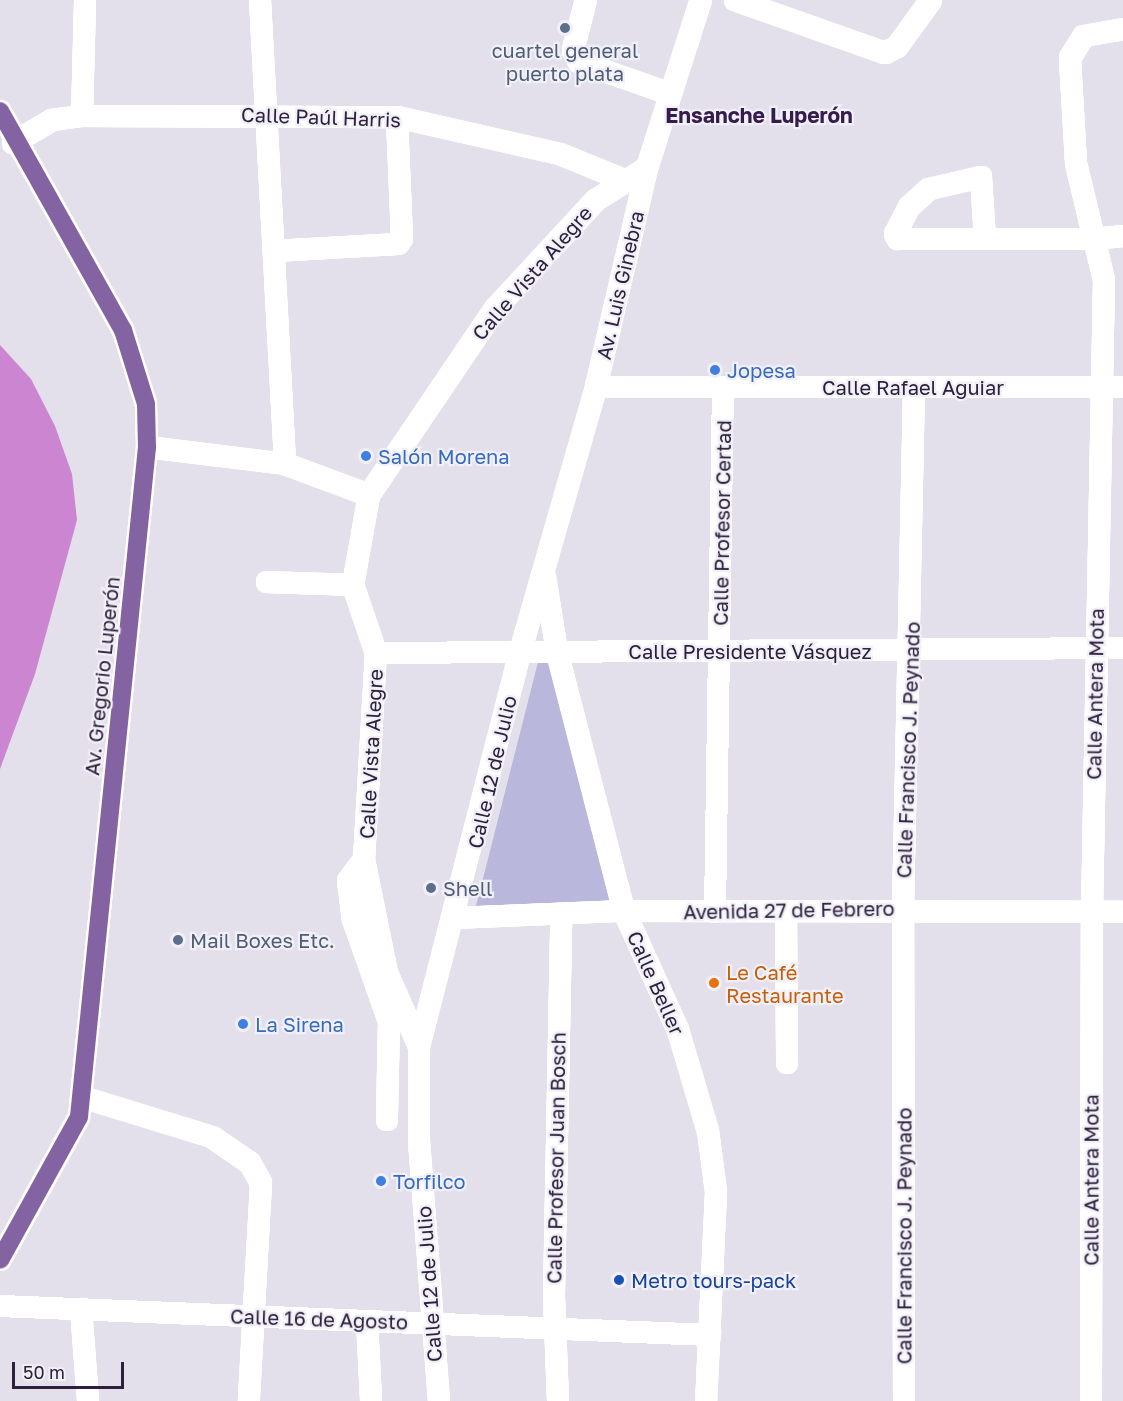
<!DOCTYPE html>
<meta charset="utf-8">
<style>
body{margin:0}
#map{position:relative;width:1123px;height:1401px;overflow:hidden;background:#e3dfeb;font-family:"Golos Text",sans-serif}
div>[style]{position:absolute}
.green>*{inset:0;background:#b9b7dc}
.water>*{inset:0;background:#cc85d1}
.roads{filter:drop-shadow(2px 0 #fff) drop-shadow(-2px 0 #fff) drop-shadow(0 2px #fff) drop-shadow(0 -2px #fff)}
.minor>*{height:18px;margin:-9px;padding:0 9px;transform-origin:9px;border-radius:9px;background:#fff}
.major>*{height:18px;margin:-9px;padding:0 9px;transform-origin:9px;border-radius:9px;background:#8363a1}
.dots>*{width:16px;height:16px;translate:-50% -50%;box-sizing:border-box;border:3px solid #f1eff7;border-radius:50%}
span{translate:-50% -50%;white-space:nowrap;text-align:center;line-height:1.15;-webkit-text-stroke:4.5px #f1eff7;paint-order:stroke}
.service-label{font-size:20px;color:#4e5e75}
.left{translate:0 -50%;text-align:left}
.street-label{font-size:20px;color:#2d203b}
.shop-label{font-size:20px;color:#366cbe}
.food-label{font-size:20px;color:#c56008}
.transit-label{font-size:20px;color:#164399}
.neighbourhood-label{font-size:21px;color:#361c4d;font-weight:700}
.scale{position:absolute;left:12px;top:1362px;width:112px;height:27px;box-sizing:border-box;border:3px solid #2d203b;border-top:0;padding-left:8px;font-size:18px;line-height:21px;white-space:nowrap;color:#2d203b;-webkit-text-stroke:4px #f1eff7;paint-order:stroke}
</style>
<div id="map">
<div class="green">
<div style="clip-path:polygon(550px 615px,617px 904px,476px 906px)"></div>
</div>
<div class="water">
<div style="clip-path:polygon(0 345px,31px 379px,55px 426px,72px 474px,77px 520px,35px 674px,0 769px)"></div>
</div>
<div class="roads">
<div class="minor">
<div style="left:260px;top:0;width:465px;rotate:86.9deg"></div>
<div style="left:586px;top:0;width:52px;rotate:104.6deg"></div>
<div style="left:573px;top:50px;width:13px;rotate:63deg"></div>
<div style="left:579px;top:62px;width:97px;rotate:19.2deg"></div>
<div style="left:735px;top:0;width:159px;rotate:19.5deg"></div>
<div style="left:885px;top:53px;width:13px;rotate:-27deg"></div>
<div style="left:897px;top:47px;width:58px;rotate:-54.1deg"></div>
<div style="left:82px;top:116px;width:116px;rotate:-88.5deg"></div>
<div style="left:13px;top:143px;width:45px;rotate:-30.5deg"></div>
<div style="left:52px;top:120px;width:30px;rotate:-8deg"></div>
<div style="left:82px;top:116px;width:315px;rotate:0.2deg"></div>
<div style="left:397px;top:117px;width:167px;rotate:12.8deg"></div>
<div style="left:560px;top:154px;width:71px;rotate:22.2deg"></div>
<div style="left:985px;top:238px;width:61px;rotate:-93.8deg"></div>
<div style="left:981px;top:177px;width:53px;rotate:167deg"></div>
<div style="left:929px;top:189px;width:27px;rotate:138deg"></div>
<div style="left:909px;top:207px;width:30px;rotate:117deg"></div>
<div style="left:895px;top:234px;width:6px;rotate:59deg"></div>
<div style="left:898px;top:239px;width:196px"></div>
<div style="left:1094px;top:239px;width:29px;rotate:-6deg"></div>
<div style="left:274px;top:251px;width:124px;rotate:-3.2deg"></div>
<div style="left:398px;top:244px;width:7px;rotate:-56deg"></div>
<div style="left:402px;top:238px;width:121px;rotate:-92.4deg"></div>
<div style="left:596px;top:387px;width:527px"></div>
<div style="left:147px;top:447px;width:139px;rotate:7deg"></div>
<div style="left:285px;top:464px;width:90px;rotate:20.3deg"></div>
<div style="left:545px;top:577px;width:76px;rotate:80.9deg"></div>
<div style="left:557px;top:652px;width:268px;rotate:75.5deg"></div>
<div style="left:624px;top:911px;width:131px;rotate:65.6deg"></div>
<div style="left:678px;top:1030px;width:105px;rotate:73.5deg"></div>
<div style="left:708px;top:1131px;width:62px;rotate:82.5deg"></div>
<div style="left:716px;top:1192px;width:209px;rotate:92.7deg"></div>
<div style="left:267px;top:582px;width:86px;rotate:2deg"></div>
<div style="left:376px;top:653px;width:747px;rotate:-0.38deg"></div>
<div style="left:364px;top:860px;width:26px;rotate:127deg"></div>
<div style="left:348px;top:881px;width:38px;rotate:83deg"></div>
<div style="left:353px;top:919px;width:108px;rotate:70.6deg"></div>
<div style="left:389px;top:1021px;width:99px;rotate:91.2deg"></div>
<div style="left:786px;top:911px;width:152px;rotate:89.6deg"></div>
<div style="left:715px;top:912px;width:525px;rotate:-89.13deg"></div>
<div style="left:454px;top:918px;width:170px;rotate:-2.4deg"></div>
<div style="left:624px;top:911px;width:499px;rotate:0.1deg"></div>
<div style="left:419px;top:1046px;width:80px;rotate:-113.7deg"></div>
<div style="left:387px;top:973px;width:115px;rotate:-101.5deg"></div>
<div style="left:364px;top:860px;width:207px;rotate:-86.7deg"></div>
<div style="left:376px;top:653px;width:72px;rotate:-108.7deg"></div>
<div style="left:353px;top:585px;width:91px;rotate:-79.9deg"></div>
<div style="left:369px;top:495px;width:225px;rotate:-55.9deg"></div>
<div style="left:495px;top:309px;width:149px;rotate:-47.2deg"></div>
<div style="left:596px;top:200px;width:60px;rotate:-32.1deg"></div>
<div style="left:82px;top:1097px;width:136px;rotate:17.1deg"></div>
<div style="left:212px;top:1137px;width:46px;rotate:34.4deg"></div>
<div style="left:250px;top:1163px;width:23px;rotate:61deg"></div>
<div style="left:261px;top:1183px;width:218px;rotate:93.2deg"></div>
<div style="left:0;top:1306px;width:711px;rotate:2.34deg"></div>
<div style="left:81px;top:1309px;width:92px;rotate:85.6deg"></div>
<div style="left:367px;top:1321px;width:80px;rotate:87.1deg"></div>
<div style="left:439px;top:1401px;width:262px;rotate:-94.4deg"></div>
<div style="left:419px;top:1140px;width:94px;rotate:-90deg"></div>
<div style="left:419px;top:1046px;width:410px;rotate:-75.6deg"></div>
<div style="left:521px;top:649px;width:273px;rotate:-74deg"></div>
<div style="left:596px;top:387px;width:225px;rotate:-76.9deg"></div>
<div style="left:647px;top:168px;width:176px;rotate:-72.2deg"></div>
<div style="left:558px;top:1401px;width:105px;rotate:-92.2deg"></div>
<div style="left:554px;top:1296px;width:381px;rotate:-88.9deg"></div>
<div style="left:904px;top:1401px;width:492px;rotate:-90.1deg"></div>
<div style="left:903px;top:909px;width:522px;rotate:-88.79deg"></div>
<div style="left:1091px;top:1401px;width:490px;rotate:-89.9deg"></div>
<div style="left:1092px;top:911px;width:631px;rotate:-88.91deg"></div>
<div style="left:1104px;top:280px;width:120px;rotate:-103.5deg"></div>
<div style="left:1076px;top:163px;width:105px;rotate:-93.3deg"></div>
<div style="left:1070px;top:58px;width:26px;rotate:-58deg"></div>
<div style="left:1084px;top:36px;width:40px;rotate:-10deg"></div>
</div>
<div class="major">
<div style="left:0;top:111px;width:251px;rotate:60.7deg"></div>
<div style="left:123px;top:330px;width:77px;rotate:72.7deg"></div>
<div style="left:146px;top:404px;width:43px;rotate:88.7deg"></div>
<div style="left:147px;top:447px;width:673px;rotate:95.8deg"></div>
<div style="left:79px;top:1117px;width:163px;rotate:118.9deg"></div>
</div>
</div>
<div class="dots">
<div style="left:565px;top:28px;background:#5c6f8a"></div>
<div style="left:715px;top:370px;background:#3f7fe0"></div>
<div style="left:366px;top:456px;background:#3f7fe0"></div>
<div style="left:431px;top:888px;background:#5c6f8a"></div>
<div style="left:178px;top:940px;background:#5c6f8a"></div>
<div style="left:714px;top:983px;background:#e8710a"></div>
<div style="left:243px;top:1024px;background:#3f7fe0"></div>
<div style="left:381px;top:1181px;background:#3f7fe0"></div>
<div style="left:619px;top:1280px;background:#1a4fb4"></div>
</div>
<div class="service-label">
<span style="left:565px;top:62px">cuartel general<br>puerto plata</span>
<span class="left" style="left:443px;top:888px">Shell</span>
<span class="left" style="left:190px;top:940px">Mail Boxes Etc.</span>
</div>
<div class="street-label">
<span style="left:321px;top:117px;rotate:2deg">Calle Paúl Harris</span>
<span style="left:532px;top:273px;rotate:-49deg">Calle Vista Alegre</span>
<span style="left:620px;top:285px;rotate:-77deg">Av. Luis Ginebra</span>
<span style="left:913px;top:387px">Calle Rafael Aguiar</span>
<span style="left:722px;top:523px;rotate:-89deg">Calle Profesor Certad</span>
<span style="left:750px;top:651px">Calle Presidente Vásquez</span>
<span style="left:102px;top:676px;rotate:-84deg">Av. Gregorio Luperón</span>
<span style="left:1095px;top:694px;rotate:-89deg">Calle Antera Mota</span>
<span style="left:908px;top:750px;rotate:-88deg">Calle Francisco J. Peynado</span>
<span style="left:371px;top:754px;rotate:-87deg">Calle Vista Alegre</span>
<span style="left:492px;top:772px;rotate:-77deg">Calle 12 de Julio</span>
<span style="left:789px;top:910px;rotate:-1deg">Avenida 27 de Febrero</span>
<span style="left:656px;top:983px;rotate:66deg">Calle Beller</span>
<span style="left:556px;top:1158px;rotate:-89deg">Calle Profesor Juan Bosch</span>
<span style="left:1091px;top:1180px;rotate:-90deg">Calle Antera Mota</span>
<span style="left:904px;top:1236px;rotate:-90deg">Calle Francisco J. Peynado</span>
<span style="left:429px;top:1284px;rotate:-94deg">Calle 12 de Julio</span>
<span style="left:319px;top:1319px;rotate:2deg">Calle 16 de Agosto</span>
</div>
<div class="shop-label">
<span class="left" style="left:727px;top:370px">Jopesa</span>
<span class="left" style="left:378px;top:456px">Salón Morena</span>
<span class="left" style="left:255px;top:1024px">La Sirena</span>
<span class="left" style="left:393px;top:1181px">Torfilco</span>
</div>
<div class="food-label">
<span class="left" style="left:726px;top:984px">Le Café<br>Restaurante</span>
</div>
<div class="transit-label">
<span class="left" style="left:631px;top:1280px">Metro tours-pack</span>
</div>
<div class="neighbourhood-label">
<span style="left:759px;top:115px">Ensanche Luperón</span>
</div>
<div class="scale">50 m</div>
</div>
